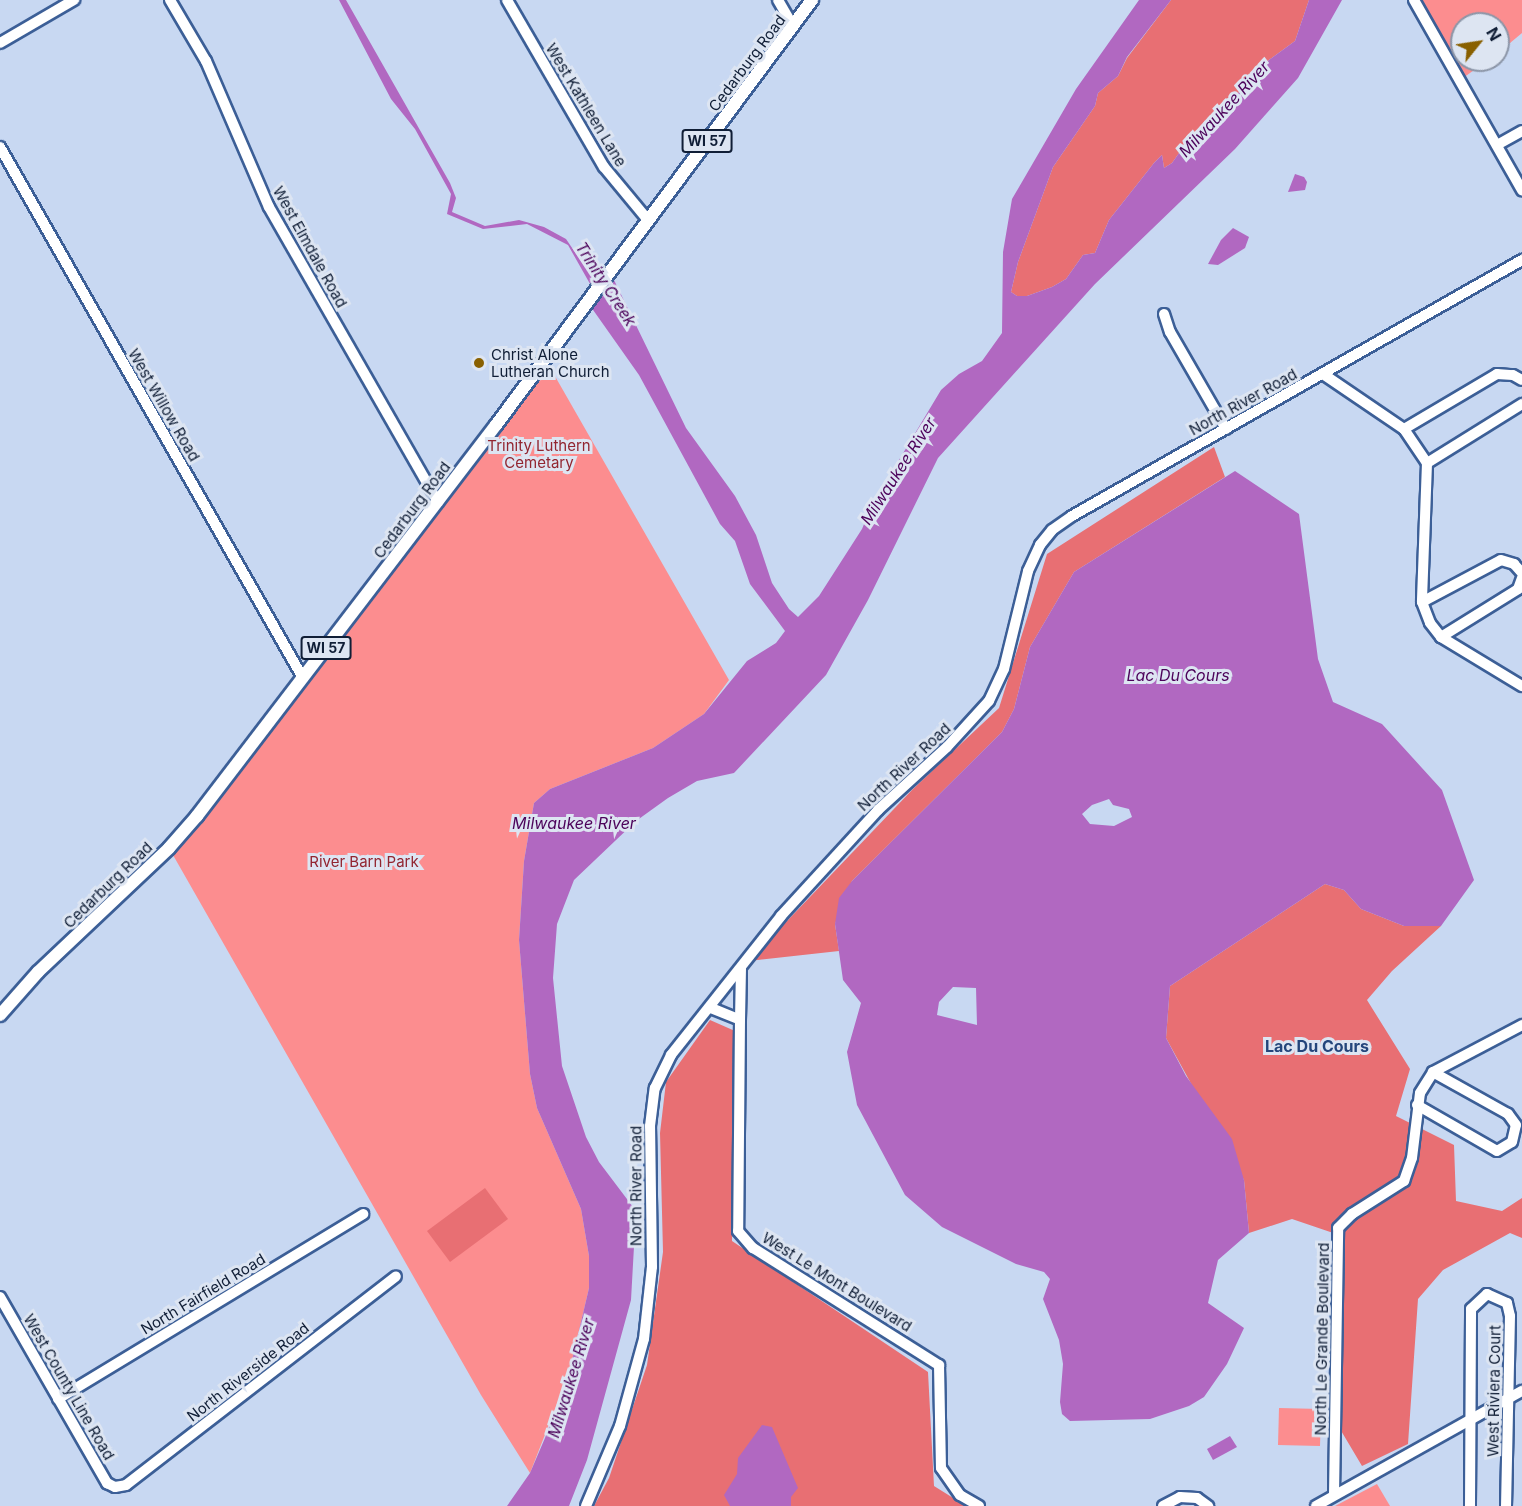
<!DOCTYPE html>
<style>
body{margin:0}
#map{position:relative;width:1522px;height:1506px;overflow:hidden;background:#c8d8f2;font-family:Inter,sans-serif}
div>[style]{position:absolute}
.green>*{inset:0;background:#fc8d8f}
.forest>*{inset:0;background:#e86f73}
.water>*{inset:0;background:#b168c1}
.roads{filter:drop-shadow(2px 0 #3c5f97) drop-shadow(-2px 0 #3c5f97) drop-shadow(0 2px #3c5f97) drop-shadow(0 -2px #3c5f97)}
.minor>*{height:10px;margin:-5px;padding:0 5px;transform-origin:5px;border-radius:5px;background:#fff}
.major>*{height:12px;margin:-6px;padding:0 6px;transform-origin:6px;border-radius:6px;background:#fff}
.dots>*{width:16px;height:16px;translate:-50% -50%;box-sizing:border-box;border:3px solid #dde5f2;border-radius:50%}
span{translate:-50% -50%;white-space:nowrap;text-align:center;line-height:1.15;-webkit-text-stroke:6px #dde5f2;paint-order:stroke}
.shield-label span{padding:2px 4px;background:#dde5f2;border:2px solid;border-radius:4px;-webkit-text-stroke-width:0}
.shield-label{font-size:14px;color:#101e36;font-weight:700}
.street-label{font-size:15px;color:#101e36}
.poi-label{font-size:15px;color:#101e36}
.left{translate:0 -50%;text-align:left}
.park-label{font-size:15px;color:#922530}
.water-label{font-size:16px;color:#4c025a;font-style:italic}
.neighbourhood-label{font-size:16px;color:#24457b;font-weight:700}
.north{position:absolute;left:1450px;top:12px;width:60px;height:60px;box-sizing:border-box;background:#dde5f2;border:2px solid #8b95a7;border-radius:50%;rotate:60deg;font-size:16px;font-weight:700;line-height:24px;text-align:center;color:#101e36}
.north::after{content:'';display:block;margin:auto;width:21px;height:27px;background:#896000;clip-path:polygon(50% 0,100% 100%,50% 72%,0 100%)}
</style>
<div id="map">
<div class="green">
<div style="clip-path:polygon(1420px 0,1522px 0,1522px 33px,1498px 53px,1498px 24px,1462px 24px,1462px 60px,1488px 60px,1463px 78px)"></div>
<div style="clip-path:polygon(544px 357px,729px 680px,704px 714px,653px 748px,550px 789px,534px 803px,524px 861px,519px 940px,530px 1074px,537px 1108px,581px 1209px,589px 1256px,589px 1288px,569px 1373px,530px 1473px,481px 1395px,169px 848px)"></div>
<div style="clip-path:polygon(1279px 1408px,1321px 1409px,1320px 1446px,1278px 1445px)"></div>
<div style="clip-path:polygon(1377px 1484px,1390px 1506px,1335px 1506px)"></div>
</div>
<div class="forest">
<div style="clip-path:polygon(1171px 0,1309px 0,1295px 41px,1254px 71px,1237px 95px,1189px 139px,1172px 163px,1164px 168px,1162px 155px,1154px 163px,1109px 220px,1095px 253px,1083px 255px,1066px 279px,1052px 287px,1027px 296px,1017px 296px,1011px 292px,1018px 262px,1053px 167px,1095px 106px,1098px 93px,1118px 76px,1127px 58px)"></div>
<div style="clip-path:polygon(1214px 447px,1225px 477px,1074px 572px,1030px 647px,1014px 709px,1002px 732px,852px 881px,835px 924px,839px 951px,749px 961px,912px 790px,999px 708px,1047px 554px)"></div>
<div style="clip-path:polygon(1325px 884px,1344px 890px,1361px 909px,1404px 926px,1441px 926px,1392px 971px,1367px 1000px,1410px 1069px,1396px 1116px,1454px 1145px,1456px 1201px,1502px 1211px,1522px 1198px,1522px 1238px,1510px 1233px,1443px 1270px,1418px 1299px,1408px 1444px,1362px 1466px,1340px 1429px,1345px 1237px,1292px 1219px,1249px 1233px,1244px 1180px,1166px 1038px,1170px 986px)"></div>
<div style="clip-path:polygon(710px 1020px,735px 1031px,732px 1241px,928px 1372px,934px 1486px,966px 1506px,594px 1506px,609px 1478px,647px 1365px,663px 1252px,660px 1133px,666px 1082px)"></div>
<div style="clip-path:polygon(485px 1188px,508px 1219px,450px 1262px,427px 1231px)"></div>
</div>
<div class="water">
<div style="clip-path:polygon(339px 0,346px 0,450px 183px,456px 198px,452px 212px,485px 226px,519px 220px,544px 227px,566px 239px,585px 267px,592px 268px,603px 292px,614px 280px,686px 428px,735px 496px,756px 535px,772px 583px,789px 609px,798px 617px,819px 596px,862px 529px,874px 500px,887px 487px,890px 475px,941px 390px,959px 374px,982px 361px,1002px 333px,1003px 252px,1012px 199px,1076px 89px,1139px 0,1171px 0,1127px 57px,1118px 76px,1098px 93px,1095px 106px,1053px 167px,1018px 262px,1011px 292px,1017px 296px,1027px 296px,1052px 287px,1066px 279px,1083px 255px,1095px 253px,1109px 220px,1154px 163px,1162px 155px,1164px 168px,1172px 163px,1189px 139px,1237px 95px,1254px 71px,1295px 41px,1309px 0,1342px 0,1298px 78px,1235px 149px,1095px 284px,938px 458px,868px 600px,826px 675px,734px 773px,697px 781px,668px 798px,636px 821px,574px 880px,557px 924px,553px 978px,562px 1066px,586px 1137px,599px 1162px,636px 1211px,631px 1300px,587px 1460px,569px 1506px,507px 1506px,530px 1473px,545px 1438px,569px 1373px,589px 1288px,589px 1256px,581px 1209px,537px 1108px,530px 1074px,519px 940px,524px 861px,534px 803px,550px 789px,653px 748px,704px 714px,747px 661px,776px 643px,785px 631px,750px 584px,735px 541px,720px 524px,639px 375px,591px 307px,598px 298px,568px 245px,527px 224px,483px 229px,447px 214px,451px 194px,415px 129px,391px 99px)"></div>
<div style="clip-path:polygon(1295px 174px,1304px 177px,1307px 182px,1305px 190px,1288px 192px)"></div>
<div style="clip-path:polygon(1233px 228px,1249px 237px,1245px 248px,1218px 265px,1208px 264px,1221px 240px)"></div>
<div style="clip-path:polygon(evenodd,1235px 471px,1299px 514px,1318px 659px,1333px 702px,1382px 724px,1442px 790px,1474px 880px,1441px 926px,1404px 926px,1361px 909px,1344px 890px,1325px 884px,1170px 986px,1166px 1038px,1186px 1076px,1232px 1139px,1244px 1180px,1249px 1233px,1218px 1260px,1208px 1303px,1244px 1328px,1227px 1364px,1204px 1397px,1189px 1406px,1150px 1419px,1070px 1421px,1062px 1414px,1060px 1402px,1063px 1364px,1059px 1340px,1043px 1299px,1050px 1279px,1044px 1272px,1016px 1264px,942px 1227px,905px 1195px,857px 1105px,847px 1052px,861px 1003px,843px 980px,835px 924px,839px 898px,852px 881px,1002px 732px,1014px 709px,1030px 647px,1074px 572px,1235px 471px,1109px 799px,1113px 805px,1129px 809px,1132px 817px,1114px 826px,1090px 824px,1082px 814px,1092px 805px,1109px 799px,1235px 471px,953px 987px,976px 988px,977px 1025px,937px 1015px,939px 1002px,953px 987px)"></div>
<div style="clip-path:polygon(762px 1425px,772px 1427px,798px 1488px,791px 1497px,791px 1506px,730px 1506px,724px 1495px,737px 1474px,738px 1458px)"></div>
<div style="clip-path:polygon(1230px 1436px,1237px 1447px,1213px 1460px,1207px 1449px)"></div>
</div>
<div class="roads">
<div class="minor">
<div style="left:170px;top:0;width:71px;rotate:59.5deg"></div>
<div style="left:206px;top:61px;width:159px;rotate:66.7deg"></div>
<div style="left:269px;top:207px;width:340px;rotate:60.2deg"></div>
<div style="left:507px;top:0;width:193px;rotate:59.9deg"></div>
<div style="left:604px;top:167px;width:69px;rotate:50.3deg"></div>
<div style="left:778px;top:0;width:30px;rotate:60deg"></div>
<div style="left:1414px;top:0;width:219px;rotate:60.4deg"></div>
<div style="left:0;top:43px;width:86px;rotate:-30.2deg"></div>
<div style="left:1497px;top:145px;width:29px;rotate:-29deg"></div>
<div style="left:0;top:147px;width:611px;rotate:60.29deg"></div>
<div style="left:1164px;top:314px;width:19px;rotate:72deg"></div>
<div style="left:1170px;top:332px;width:112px;rotate:60deg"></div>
<div style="left:1323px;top:374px;width:98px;rotate:34.2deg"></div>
<div style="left:1404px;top:429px;width:41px;rotate:55.9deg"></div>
<div style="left:1427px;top:463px;width:139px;rotate:92.1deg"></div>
<div style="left:1422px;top:602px;width:22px;rotate:69deg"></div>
<div style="left:1430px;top:623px;width:18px;rotate:52deg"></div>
<div style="left:1441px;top:637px;width:95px;rotate:31.2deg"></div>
<div style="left:1404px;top:429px;width:108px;rotate:-30.6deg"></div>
<div style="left:1497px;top:374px;width:16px;rotate:4deg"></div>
<div style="left:1513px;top:375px;width:10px;rotate:29deg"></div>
<div style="left:1427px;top:463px;width:112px;rotate:-31.8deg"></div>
<div style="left:1422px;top:602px;width:89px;rotate:-28deg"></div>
<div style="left:1501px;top:560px;width:14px;rotate:17deg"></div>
<div style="left:1514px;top:564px;width:12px;rotate:48deg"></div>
<div style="left:1441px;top:637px;width:91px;rotate:-31.9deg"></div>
<div style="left:1518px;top:589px;width:12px;rotate:-70deg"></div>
<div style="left:711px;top:1008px;width:31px;rotate:22deg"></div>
<div style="left:740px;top:1020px;width:211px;rotate:90.5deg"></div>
<div style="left:738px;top:1231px;width:23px;rotate:49deg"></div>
<div style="left:753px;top:1248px;width:220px;rotate:32.2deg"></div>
<div style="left:939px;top:1365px;width:103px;rotate:88.9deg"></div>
<div style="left:941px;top:1468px;width:33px;rotate:55deg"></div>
<div style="left:960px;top:1495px;width:22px;rotate:30deg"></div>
<div style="left:740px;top:1020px;width:51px;rotate:-88.9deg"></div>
<div style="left:1417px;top:1105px;width:92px;rotate:29.9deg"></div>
<div style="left:1497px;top:1151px;width:17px;rotate:-31deg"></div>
<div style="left:1512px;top:1142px;width:17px;rotate:-77deg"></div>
<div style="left:1516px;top:1125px;width:14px;rotate:-126deg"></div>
<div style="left:1508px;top:1114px;width:86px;rotate:-150.8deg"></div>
<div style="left:0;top:1297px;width:215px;rotate:60.1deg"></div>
<div style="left:107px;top:1483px;width:9px;rotate:27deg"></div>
<div style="left:115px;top:1487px;width:11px;rotate:-10deg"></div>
<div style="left:126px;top:1485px;width:341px;rotate:-37.7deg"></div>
<div style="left:58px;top:1399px;width:357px;rotate:-31.2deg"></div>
<div style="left:1334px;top:1495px;width:267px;rotate:-89.1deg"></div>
<div style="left:1338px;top:1228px;width:20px;rotate:-45deg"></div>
<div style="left:1352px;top:1214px;width:62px;rotate:-32.4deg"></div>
<div style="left:1404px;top:1181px;width:24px;rotate:-71deg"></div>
<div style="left:1412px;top:1158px;width:65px;rotate:-83deg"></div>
<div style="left:1420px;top:1093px;width:25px;rotate:-58deg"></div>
<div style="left:1433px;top:1072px;width:101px;rotate:-27.8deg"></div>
<div style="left:586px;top:1506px;width:87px;rotate:-67deg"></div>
<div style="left:620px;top:1426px;width:90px;rotate:-74.6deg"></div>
<div style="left:644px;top:1339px;width:72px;rotate:-83.7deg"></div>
<div style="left:652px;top:1267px;width:141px;rotate:-90.8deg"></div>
<div style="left:650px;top:1126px;width:38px;rotate:-83deg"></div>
<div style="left:655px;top:1088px;width:37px;rotate:-64deg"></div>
<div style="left:671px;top:1055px;width:177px;rotate:-51.6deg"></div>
<div style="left:781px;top:916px;width:144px;rotate:-47.5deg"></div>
<div style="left:878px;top:810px;width:93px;rotate:-42.4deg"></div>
<div style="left:947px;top:747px;width:62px;rotate:-47.6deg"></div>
<div style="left:989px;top:701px;width:35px;rotate:-65deg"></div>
<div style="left:1004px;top:669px;width:101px;rotate:-76.2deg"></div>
<div style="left:1028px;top:571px;width:29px;rotate:-65deg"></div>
<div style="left:1040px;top:545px;width:19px;rotate:-51deg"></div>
<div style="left:1052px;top:530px;width:24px;rotate:-35deg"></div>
<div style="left:1072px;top:516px;width:518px;rotate:-29.64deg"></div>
<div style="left:1163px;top:1506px;width:19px;rotate:-28deg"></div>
<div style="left:1180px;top:1497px;width:17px;rotate:3deg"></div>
<div style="left:1197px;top:1498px;width:14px;rotate:36deg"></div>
<div style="left:1316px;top:1506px;width:236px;rotate:-29.2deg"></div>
<div style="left:1470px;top:1506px;width:197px;rotate:-89.7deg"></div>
<div style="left:1471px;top:1309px;width:22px;rotate:-43deg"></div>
<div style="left:1487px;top:1294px;width:22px;rotate:24deg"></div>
<div style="left:1507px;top:1303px;width:13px;rotate:77deg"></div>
<div style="left:1510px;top:1316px;width:190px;rotate:91.2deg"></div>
</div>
<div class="major">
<div style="left:0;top:1015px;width:57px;rotate:-48.5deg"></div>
<div style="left:38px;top:972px;width:180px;rotate:-43.4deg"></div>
<div style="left:169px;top:848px;width:43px;rotate:-48.8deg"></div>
<div style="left:197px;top:816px;width:492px;rotate:-52.6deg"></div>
<div style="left:496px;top:425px;width:530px;rotate:-53.37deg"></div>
</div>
</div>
<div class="dots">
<div style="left:479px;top:363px;background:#896000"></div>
</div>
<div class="shield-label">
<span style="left:707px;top:141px">WI 57</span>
<span style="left:326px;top:648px">WI 57</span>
</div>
<div class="street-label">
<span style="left:747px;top:63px;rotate:-53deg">Cedarburg Road</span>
<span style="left:586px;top:105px;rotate:59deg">West Kathleen Lane</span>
<span style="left:310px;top:247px;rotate:61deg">West Elmdale Road</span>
<span style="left:1243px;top:402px;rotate:-29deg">North River Road</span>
<span style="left:164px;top:405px;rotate:60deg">West Willow Road</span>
<span style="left:412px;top:510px;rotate:-53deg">Cedarburg Road</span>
<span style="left:904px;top:767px;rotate:-43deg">North River Road</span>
<span style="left:108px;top:885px;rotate:-44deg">Cedarburg Road</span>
<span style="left:636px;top:1186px;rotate:-90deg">North River Road</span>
<span style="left:837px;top:1282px;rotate:32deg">West Le Mont Boulevard</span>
<span style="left:203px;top:1294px;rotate:-31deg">North Fairfield Road</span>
<span style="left:1322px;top:1339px;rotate:-89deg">North Le Grande Boulevard</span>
<span style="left:248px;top:1372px;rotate:-38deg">North Riverside Road</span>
<span style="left:69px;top:1387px;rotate:60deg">West County Line Road</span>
<span style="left:1494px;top:1391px;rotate:-89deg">West Riviera Court</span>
</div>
<div class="poi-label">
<span class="left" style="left:491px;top:363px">Christ Alone<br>Lutheran Church</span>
</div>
<div class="park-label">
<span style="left:539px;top:454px">Trinity Luthern<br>Cemetary</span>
<span style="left:364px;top:862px">River Barn Park</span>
</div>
<div class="water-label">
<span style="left:1224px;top:109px;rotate:-47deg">Milwaukee River</span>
<span style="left:606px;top:284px;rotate:57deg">Trinity Creek</span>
<span style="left:898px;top:471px;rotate:-57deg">Milwaukee River</span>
<span style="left:1178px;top:675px">Lac Du Cours</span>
<span style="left:574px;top:823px">Milwaukee River</span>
<span style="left:571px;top:1378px;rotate:-73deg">Milwaukee River</span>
</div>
<div class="neighbourhood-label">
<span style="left:1317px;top:1046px">Lac Du Cours</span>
</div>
<div class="north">N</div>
</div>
